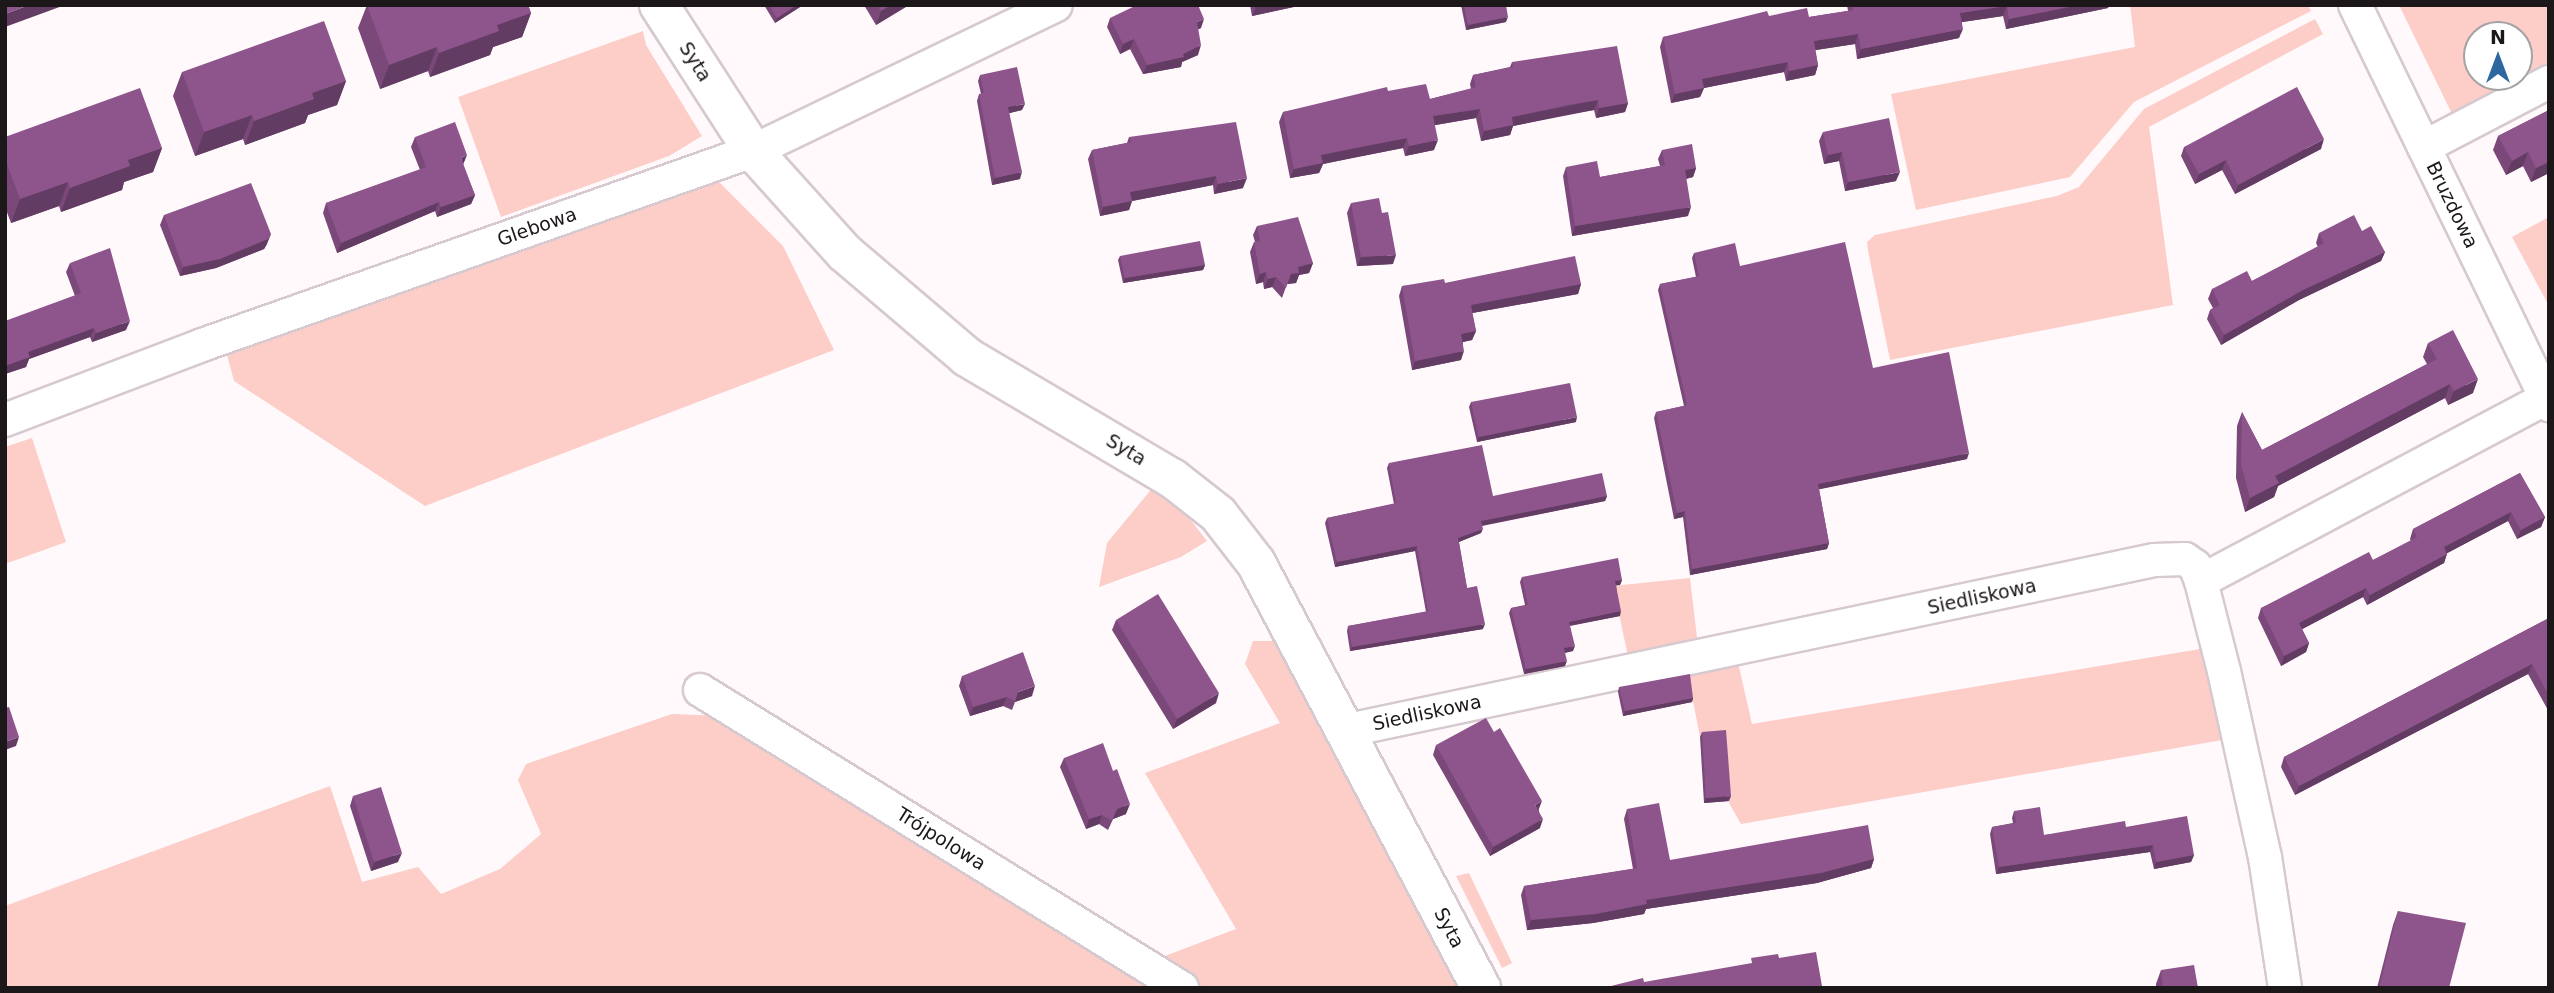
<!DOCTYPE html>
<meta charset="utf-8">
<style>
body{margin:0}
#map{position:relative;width:2554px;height:993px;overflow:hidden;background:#fff9fc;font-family:"DejaVu Sans",sans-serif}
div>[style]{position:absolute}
.green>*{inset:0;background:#fdcdc8}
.roads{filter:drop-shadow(2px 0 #d6c9cf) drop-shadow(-2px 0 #d6c9cf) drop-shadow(0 2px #d6c9cf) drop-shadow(0 -2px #d6c9cf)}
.minor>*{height:32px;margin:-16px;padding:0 16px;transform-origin:16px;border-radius:16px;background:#fff}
.tertiary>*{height:38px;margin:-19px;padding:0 19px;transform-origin:19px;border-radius:19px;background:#fff}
.wall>*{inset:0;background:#7a4979}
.shaded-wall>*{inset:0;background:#633c63}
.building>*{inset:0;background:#8e558d}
span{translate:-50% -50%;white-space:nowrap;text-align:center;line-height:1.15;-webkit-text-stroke:5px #fff;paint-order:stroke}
.street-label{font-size:19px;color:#1c1719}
.frame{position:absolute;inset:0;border:7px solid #1c1719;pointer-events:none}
.north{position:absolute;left:2463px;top:21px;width:70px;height:70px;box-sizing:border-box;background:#fff;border:2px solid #a4a2a3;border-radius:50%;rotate:0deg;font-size:19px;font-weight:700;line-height:28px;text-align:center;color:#1c1719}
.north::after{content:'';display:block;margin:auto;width:24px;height:32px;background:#2d679f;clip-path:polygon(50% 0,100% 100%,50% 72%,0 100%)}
</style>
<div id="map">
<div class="green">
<div style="clip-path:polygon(2130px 5px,2308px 5px,2311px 11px,2134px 102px,2070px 177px,1916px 210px,1891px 94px,2135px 47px)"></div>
<div style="clip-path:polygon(evenodd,2399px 5px,2549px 5px,2549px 68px,2454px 118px,2399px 5px,2477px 35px,2519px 35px,2519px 77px,2477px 77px,2477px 35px)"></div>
<div style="clip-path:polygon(2315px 19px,2323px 34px,2149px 127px,2173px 305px,1890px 360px,1868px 251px,1867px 242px,1875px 235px,2057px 196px,2079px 187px,2144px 109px)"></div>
<div style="clip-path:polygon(643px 31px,646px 45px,702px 136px,669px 156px,501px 217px,458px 97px)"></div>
<div style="clip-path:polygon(715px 178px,783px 246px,834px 350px,425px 506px,234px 381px,227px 355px)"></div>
<div style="clip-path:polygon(2549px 217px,2549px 306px,2512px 237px)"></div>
<div style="clip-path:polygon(32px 438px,66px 542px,5px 564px,5px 447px)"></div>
<div style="clip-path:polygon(1154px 486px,1182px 509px,1207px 541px,1181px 557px,1099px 587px,1107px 543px)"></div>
<div style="clip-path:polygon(1690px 578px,1698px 646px,1629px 661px,1613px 586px)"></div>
<div style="clip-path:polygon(1253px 641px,1275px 641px,1378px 823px,1373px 827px,1460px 988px,1204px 988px,1157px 959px,1236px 929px,1145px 773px,1280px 723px,1245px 664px)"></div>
<div style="clip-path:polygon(2206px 648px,2228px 739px,1741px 824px,1729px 803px,1725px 748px,1700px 737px,1687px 670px,1737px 658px,1752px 724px)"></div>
<div style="clip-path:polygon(672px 714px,723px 716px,1169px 988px,5px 988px,5px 906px,330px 786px,362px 882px,418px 867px,441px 894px,500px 869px,541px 834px,518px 780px,526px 764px)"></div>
<div style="clip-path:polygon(1469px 873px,1512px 963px,1502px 968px,1456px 876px)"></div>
</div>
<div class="roads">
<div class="minor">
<div style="left:2355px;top:5px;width:445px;rotate:64.1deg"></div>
<div style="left:2424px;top:147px;width:141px;rotate:-27.5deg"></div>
<div style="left:5px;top:420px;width:211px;rotate:-20.8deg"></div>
<div style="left:202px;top:345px;width:584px;rotate:-19.4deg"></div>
<div style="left:753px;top:151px;width:336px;rotate:-25.7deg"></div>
<div style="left:2201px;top:581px;width:394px;rotate:-27.9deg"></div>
<div style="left:700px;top:690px;width:567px;rotate:31.73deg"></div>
<div style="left:1344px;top:731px;width:828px;rotate:-11.92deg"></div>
<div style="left:2154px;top:560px;width:31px;rotate:-2deg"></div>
<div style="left:2185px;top:559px;width:12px;rotate:35deg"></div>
<div style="left:2195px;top:566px;width:16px;rotate:68deg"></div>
<div style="left:2201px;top:581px;width:93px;rotate:75.7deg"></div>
<div style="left:2224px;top:671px;width:190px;rotate:77.6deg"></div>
<div style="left:2265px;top:857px;width:133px;rotate:81.3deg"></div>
</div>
<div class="tertiary">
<div style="left:659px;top:5px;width:174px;rotate:57.2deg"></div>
<div style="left:753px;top:151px;width:137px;rotate:48deg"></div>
<div style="left:845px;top:253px;width:160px;rotate:40.4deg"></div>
<div style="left:967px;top:357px;width:238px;rotate:30.6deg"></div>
<div style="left:1172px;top:478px;width:58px;rotate:38deg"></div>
<div style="left:1218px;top:514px;width:62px;rotate:52.2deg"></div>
<div style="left:1256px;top:563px;width:481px;rotate:62.1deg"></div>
</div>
</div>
<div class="wall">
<div style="clip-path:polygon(367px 5px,528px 5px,531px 13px,522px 37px,493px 47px,490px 55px,430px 77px,428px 71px,380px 89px,358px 28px)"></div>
<div style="clip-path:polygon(764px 5px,801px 5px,800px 7px,775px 23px)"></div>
<div style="clip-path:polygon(864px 5px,909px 5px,876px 25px)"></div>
<div style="clip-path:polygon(1250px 5px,1303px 5px,1252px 16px)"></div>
<div style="clip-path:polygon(1461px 5px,1506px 5px,1506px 22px,1466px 30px)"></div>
<div style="clip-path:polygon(1847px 5px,2109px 5px,2108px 8px,2006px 29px,2003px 16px,1962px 22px,1959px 38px,1857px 59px,1855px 44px,1815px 50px,1818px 65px,1815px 75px,1786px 81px,1784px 72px,1704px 88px,1700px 97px,1671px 103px,1660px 47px,1663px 37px,1769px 16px,1809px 17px,1848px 11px)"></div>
<div style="clip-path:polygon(1110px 18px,1201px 28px,1198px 29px,1198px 55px,1182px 62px,1181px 67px,1143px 74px,1130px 49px,1120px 54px,1107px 27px)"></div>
<div style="clip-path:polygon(1512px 62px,1628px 103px,1625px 112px,1596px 118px,1594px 110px,1564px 115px,1513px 126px,1510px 135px,1481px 141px,1476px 118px,1435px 125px,1434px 150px,1405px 156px,1403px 148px,1351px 158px,1323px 164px,1319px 173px,1290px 178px,1279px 122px,1283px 112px,1388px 91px,1430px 99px,1471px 89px,1470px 84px,1473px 75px,1510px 67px)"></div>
<div style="clip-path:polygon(182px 72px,346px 81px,337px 105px,308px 115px,305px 123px,245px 145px,243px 139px,195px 156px,173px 96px)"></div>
<div style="clip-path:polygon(980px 75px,1022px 110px,1009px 113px,1020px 179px,992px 185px,977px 101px,979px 94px,981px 94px,978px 81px)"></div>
<div style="clip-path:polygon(2549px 110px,2549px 173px,2531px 182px,2523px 166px,2506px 175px,2493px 150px,2498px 136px)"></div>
<div style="clip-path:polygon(1823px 132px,1896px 181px,1845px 191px,1839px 161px,1824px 164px,1819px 141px)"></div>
<div style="clip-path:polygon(5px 137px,162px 148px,153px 172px,124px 182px,122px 190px,61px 212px,59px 206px,11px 223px,5px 207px)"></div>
<div style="clip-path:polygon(415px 137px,463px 165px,475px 195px,471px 204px,437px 217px,435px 211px,337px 253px,323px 213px,326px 203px,420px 170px,411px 147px)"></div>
<div style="clip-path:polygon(1129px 137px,1243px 188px,1214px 194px,1213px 185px,1132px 201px,1129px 210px,1100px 216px,1088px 159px,1092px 150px,1127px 143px)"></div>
<div style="clip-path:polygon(2184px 147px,2321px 149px,2235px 194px,2222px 170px,2195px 184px,2181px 156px)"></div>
<div style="clip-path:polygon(1662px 150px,1696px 168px,1693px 177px,1686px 179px,1688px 216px,1572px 236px,1563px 176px,1566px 167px,1600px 177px,1660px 166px,1658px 159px)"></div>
<div style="clip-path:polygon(1351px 203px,1393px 264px,1357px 266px,1347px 213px)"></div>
<div style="clip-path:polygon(164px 215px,267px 244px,264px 249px,216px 268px,180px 276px,160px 225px)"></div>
<div style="clip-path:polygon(1257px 226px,1313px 263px,1309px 273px,1299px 275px,1296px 283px,1287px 284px,1282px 298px,1272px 287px,1264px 289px,1263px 282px,1256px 284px,1250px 252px,1254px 242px,1255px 242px,1253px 235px)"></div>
<div style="clip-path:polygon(2362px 231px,2385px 252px,2381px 261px,2299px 300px,2221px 345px,2207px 319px,2210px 310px,2213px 308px,2208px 299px,2212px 289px,2252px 281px,2318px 247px,2316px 243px,2319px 233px)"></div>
<div style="clip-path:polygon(1694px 253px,1740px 266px,1873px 368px,1967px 459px,1819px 489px,1829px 543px,1827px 549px,1690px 575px,1683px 517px,1674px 519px,1654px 418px,1656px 412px,1684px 406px,1658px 290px,1660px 284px,1696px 277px,1692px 258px)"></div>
<div style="clip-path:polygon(1120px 256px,1205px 265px,1203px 270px,1123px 283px,1118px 260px)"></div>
<div style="clip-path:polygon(70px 263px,126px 330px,92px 342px,90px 337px,29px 359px,26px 367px,5px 374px,75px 296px,66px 272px)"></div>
<div style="clip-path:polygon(1445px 283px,1581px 284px,1578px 294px,1472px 313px,1476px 331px,1472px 340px,1463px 342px,1461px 360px,1412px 370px,1399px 296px,1402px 286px)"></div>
<div style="clip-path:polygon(2428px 343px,2473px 393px,2448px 405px,2445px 398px,2278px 486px,2274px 497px,2245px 512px,2236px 478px,2237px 426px,2242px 412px,2262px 450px,2427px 364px,2423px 357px)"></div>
<div style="clip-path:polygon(1471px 402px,1576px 422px,1477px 442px,1469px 407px)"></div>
<div style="clip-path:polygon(1389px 463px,1493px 496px,1607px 496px,1605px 501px,1482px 526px,1481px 533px,1459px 542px,1467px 588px,1483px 629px,1350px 651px,1347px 631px,1348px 626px,1426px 612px,1415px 551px,1335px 567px,1325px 523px,1327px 518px,1394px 504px,1387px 468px)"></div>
<div style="clip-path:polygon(2520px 473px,2545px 517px,2541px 527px,2517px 539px,2508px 521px,2447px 553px,2444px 563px,2367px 605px,2363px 597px,2302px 629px,2309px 643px,2306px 652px,2281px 666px,2258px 618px,2261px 608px,2373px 560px,2411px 541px,2410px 539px,2413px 529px)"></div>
<div style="clip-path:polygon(1522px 577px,1622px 580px,1620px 585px,1616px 585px,1620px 616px,1570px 626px,1573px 651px,1565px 653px,1565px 666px,1524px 674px,1509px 613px,1511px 608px,1525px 605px,1520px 582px)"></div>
<div style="clip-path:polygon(2549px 618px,2549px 712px,2528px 674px,2295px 795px,2281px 767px,2284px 757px)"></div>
<div style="clip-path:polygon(1116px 620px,1216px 703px,1173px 729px,1112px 630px)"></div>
<div style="clip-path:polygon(962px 676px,1032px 696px,1015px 702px,1012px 710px,1003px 706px,970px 716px,959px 686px)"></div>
<div style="clip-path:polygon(1619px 687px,1693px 698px,1692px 702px,1623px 716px,1618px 692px)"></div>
<div style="clip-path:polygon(1702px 732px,1729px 801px,1704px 803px,1700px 737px)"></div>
<div style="clip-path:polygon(1436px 745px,1539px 810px,1540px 828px,1490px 856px,1433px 755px)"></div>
<div style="clip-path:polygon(1064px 758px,1113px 771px,1126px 814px,1113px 819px,1108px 830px,1099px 824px,1086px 829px,1060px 767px)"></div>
<div style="clip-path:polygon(353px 796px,398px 862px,371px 871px,350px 806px)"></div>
<div style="clip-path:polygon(1627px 809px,1670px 860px,1874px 859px,1871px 868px,1817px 883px,1646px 909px,1644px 914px,1593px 923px,1527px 930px,1521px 895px,1524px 886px,1633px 869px,1624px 819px)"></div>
<div style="clip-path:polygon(2014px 811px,2044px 835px,2126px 827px,2194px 855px,2191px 862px,2154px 869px,2150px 852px,1996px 874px,1990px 834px,1992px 827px,2013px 823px,2012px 818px)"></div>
<div style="clip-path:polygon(2398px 911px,2449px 988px,2377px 988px,2393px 925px)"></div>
<div style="clip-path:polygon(2161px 970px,2198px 988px,2156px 988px,2156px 984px)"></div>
</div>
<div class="shaded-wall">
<div style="clip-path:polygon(29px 5px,65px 5px,5px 27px,5px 14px)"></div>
<div style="clip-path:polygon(797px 5px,801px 5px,800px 7px,775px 23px,777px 18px)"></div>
<div style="clip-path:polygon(891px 5px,909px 5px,876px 25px,881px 11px)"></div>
<div style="clip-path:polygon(1263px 5px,1303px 5px,1252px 16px,1256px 7px)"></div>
<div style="clip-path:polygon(2079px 5px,2109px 5px,2108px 8px,2006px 29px,2009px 19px)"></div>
<div style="clip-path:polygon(2007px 6px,2003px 16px,1956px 23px,1960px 13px)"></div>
<div style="clip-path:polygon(531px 13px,522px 37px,493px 47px,490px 55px,430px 77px,439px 53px,497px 25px)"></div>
<div style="clip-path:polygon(1508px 17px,1506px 22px,1466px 30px,1468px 25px)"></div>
<div style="clip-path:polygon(1204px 19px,1201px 28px,1193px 32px,1197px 22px)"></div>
<div style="clip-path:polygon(1963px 29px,1959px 38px,1857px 59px,1861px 49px)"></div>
<div style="clip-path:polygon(1858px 34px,1855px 44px,1810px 51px,1814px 41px)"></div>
<div style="clip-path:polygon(1134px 39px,1130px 49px,1120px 54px,1123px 44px)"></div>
<div style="clip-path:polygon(1201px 45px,1198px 55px,1182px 62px,1181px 67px,1143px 74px,1147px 65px,1183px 54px)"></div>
<div style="clip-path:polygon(437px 47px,428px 71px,380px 89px,389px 65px)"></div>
<div style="clip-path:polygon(1788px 62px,1784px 72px,1704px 88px,1700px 97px,1671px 103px,1675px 94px,1702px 79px)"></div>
<div style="clip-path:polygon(1818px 65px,1815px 75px,1786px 81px,1789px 71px)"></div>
<div style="clip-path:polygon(346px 81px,337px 105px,308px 115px,305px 123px,245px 145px,254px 121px,312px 93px)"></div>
<div style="clip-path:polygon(1598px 100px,1594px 110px,1513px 126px,1510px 135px,1481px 141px,1484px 131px,1512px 117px)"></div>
<div style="clip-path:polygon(1628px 103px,1625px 112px,1596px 118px,1599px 108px)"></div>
<div style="clip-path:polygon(1025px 104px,1022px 110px,1006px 114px,1008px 107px)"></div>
<div style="clip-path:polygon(1480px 109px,1476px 118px,1430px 126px,1433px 116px)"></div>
<div style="clip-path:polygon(252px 115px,243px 139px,195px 156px,204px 132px)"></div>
<div style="clip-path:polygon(1407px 138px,1403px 148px,1323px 164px,1319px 173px,1290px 178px,1294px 169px,1321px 155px)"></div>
<div style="clip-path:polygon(2324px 139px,2321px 149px,2235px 194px,2238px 185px)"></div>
<div style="clip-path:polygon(1438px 140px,1434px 150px,1405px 156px,1409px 146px)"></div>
<div style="clip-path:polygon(162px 148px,153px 172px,124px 182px,122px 190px,61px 212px,70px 188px,128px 160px)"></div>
<div style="clip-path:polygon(1842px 152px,1839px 161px,1824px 164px,1828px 155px)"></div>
<div style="clip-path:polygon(2528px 152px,2523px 166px,2506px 175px,2512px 161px)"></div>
<div style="clip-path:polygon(467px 155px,463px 165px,461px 158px)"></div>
<div style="clip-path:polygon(2226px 160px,2222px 170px,2195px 184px,2199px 174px)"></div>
<div style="clip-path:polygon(2549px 162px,2549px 173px,2531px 182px,2536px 168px)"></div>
<div style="clip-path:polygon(1696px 168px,1693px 177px,1681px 180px,1685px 170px)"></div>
<div style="clip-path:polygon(1022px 172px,1020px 179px,992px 185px,995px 178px)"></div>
<div style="clip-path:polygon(1900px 172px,1896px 181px,1845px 191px,1848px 182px)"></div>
<div style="clip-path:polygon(1216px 176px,1213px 185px,1132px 201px,1129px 210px,1100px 216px,1103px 207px,1130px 192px)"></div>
<div style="clip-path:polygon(1247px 178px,1243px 188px,1214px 194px,1218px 184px)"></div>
<div style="clip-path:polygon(68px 182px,59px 206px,11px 223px,20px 199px)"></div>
<div style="clip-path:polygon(475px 195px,471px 204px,437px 217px,441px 207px)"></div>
<div style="clip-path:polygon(439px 202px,435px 211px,337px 253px,341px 243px)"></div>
<div style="clip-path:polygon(1691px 207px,1688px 216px,1572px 236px,1575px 226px)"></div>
<div style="clip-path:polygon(271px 234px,267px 244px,264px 249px,216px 268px,180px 276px,183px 267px)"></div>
<div style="clip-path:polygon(2385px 252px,2381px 261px,2299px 300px,2221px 345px,2224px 335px,2303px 290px)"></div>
<div style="clip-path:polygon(1396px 255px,1393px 264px,1357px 266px,1361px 257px)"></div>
<div style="clip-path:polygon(1313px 263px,1309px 273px,1299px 275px,1296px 283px,1287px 284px,1291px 274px,1298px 267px)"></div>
<div style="clip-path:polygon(1205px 265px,1203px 270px,1123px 283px,1125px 278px)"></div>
<div style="clip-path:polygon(1266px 272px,1263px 282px,1256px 284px,1260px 274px)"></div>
<div style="clip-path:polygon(1276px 277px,1272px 287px,1264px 289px,1268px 279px)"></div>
<div style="clip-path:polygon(1581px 284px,1578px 294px,1467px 314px,1471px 305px)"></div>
<div style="clip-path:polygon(130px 321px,126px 330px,92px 342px,96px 333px)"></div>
<div style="clip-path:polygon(94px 328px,90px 337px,29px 359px,26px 367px,5px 374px,5px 366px,28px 352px)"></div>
<div style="clip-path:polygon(1476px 331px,1472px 340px,1458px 343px,1461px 334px)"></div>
<div style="clip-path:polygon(1464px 351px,1461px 360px,1412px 370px,1415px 361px)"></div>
<div style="clip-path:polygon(2478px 379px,2473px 393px,2448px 405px,2454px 391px)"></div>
<div style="clip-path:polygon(2450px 384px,2445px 398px,2278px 486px,2274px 497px,2245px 512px,2250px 498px,2275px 476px)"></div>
<div style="clip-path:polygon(1577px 417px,1576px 422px,1477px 442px,1479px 437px)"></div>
<div style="clip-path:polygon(1969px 453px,1967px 459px,1816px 490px,1818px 484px)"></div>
<div style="clip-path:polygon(1607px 496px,1605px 501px,1479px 526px,1481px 521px)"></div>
<div style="clip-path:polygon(1685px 511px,1683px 517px,1674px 519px,1677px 513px)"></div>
<div style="clip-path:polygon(2511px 512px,2508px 521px,2440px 557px,2444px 547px)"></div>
<div style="clip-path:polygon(2545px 517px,2541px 527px,2517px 539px,2521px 530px)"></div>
<div style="clip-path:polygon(1483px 529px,1481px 533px,1456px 543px,1458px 538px)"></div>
<div style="clip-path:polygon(1829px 543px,1827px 549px,1690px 575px,1692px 569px)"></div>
<div style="clip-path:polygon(1417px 546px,1415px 551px,1335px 567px,1337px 562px)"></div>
<div style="clip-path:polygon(2447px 554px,2444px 563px,2367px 605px,2370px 595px)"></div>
<div style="clip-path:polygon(1622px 580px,1620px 585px,1613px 586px,1615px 581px)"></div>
<div style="clip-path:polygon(2366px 588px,2363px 597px,2295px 633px,2299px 623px)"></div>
<div style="clip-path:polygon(1621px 611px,1620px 616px,1567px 626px,1569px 622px)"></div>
<div style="clip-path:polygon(1485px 624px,1483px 629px,1350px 651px,1352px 647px)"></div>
<div style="clip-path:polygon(2309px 643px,2306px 652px,2281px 666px,2284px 656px)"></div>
<div style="clip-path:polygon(1575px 646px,1573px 651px,1562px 653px,1564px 648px)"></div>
<div style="clip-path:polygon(1567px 661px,1565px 666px,1524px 674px,1526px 669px)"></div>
<div style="clip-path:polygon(2532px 664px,2528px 674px,2295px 795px,2299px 786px)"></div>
<div style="clip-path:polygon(1035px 686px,1032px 696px,1015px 702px,1018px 692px)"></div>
<div style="clip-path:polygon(1219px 693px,1216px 703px,1173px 729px,1177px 719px)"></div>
<div style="clip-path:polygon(1007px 697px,1003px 706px,970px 716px,973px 707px)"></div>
<div style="clip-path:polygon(1693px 698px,1692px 702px,1623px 716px,1625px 711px)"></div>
<div style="clip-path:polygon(19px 737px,16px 746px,5px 750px,5px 742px)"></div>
<div style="clip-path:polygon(1731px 796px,1729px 801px,1704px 803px,1706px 798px)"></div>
<div style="clip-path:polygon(1542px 801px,1538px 811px,1535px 805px)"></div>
<div style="clip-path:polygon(1130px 804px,1126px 814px,1113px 819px,1108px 830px,1117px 809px)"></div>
<div style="clip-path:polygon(1102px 815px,1099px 824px,1086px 829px,1089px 819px)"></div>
<div style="clip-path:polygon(1543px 819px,1540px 828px,1490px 856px,1493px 847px)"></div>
<div style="clip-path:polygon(2153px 845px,2150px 852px,1996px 874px,1999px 867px)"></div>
<div style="clip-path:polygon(402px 853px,398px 862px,371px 871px,374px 862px)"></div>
<div style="clip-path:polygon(2194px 855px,2191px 862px,2154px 869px,2156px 862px)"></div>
<div style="clip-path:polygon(1874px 859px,1871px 868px,1817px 883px,1646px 909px,1644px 914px,1593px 923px,1527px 930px,1531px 920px)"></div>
</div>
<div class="building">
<div style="clip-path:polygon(5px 5px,29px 5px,5px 14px)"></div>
<div style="clip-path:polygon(367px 5px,528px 5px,531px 13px,497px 25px,499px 31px,439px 53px,437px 47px,389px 65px)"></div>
<div style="clip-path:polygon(769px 5px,797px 5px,777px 18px)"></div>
<div style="clip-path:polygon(878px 5px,891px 5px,881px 11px)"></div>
<div style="clip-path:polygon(1137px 5px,1198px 5px,1204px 19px,1197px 22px,1201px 45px,1183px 54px,1184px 57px,1147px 65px,1134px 39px,1123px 44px,1110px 18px)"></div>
<div style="clip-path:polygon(1464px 5px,1506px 5px,1508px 17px,1468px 25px)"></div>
<div style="clip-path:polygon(1852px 5px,2079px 5px,2009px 19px,2007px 6px,1960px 13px,1963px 29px,1861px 49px,1858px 34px,1814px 41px,1818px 65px,1789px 71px,1788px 62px,1702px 79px,1704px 88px,1675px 94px,1663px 37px,1767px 11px,1769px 16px,1807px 8px,1809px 17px,1853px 10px)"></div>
<div style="clip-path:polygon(324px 21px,346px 81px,312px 93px,314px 99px,254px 121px,252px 115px,204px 132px,182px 72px)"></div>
<div style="clip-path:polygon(1617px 46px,1628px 103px,1599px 108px,1598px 100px,1567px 105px,1512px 117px,1513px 125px,1484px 131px,1480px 109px,1433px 116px,1438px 140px,1409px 146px,1407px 138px,1355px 148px,1321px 155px,1323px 163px,1294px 169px,1283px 112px,1387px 87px,1388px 91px,1426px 84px,1430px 99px,1476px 87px,1473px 75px,1513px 67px,1512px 62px)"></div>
<div style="clip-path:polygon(1017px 67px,1025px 104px,1008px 107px,1022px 172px,995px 178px,979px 94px,984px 93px,980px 75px)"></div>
<div style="clip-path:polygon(2297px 87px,2324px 139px,2238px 185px,2226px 160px,2199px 174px,2184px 147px)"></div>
<div style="clip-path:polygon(140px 88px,162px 148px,128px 160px,130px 166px,70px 188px,68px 182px,20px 199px,5px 159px,5px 137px)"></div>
<div style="clip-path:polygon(2549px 110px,2549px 162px,2536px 168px,2528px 152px,2512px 161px,2498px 136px)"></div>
<div style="clip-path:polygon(1889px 118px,1900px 172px,1848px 182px,1842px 152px,1828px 155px,1823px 132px)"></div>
<div style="clip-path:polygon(455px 122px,467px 155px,461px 158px,475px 195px,441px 207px,439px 202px,341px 243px,326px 203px,426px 167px,415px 137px)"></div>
<div style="clip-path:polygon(1236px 122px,1247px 178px,1218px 184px,1216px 176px,1130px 192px,1132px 201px,1103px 207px,1092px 150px,1131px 142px,1129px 137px)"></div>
<div style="clip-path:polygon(1692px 144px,1696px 168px,1685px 170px,1691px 207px,1575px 226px,1566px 167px,1597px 161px,1600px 177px,1665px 165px,1662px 150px)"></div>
<div style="clip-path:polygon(251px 183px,271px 234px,268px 239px,220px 259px,183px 267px,164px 215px)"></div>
<div style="clip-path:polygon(1379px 198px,1382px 213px,1388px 212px,1396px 255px,1361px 257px,1351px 203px)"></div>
<div style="clip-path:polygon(2354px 215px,2362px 231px,2371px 226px,2385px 252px,2303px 290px,2224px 335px,2210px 310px,2220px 305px,2212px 289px,2247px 271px,2252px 281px,2324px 243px,2319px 233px)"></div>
<div style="clip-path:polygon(1298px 217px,1313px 263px,1298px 267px,1299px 273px,1291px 274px,1286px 288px,1276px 277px,1268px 279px,1266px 272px,1260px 274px,1254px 242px,1260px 241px,1257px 226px)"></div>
<div style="clip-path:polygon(1200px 241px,1205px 265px,1125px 278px,1120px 256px)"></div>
<div style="clip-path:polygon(1845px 242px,1873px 368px,1949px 352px,1969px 453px,1818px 484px,1829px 543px,1692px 569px,1685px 511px,1677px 513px,1656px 412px,1687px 405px,1660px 284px,1699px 276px,1694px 253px,1735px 243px,1740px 266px)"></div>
<div style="clip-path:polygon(110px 248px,130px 321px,96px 333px,94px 328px,28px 352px,30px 357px,5px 366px,5px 321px,81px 293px,70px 263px)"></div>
<div style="clip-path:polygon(1575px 256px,1581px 284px,1471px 305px,1476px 331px,1461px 334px,1464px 351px,1415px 361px,1402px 286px,1444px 279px,1445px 283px)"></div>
<div style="clip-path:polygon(2453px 330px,2478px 379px,2454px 391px,2450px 384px,2275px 476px,2279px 483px,2250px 498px,2241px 464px,2242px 412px,2262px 450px,2437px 359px,2428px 343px)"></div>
<div style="clip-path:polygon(1570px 383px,1577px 417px,1479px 437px,1471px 402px)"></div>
<div style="clip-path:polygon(1482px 445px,1493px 496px,1602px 473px,1607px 496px,1481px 521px,1483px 529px,1458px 538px,1467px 588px,1477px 586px,1485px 624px,1352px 647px,1348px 626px,1428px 611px,1417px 546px,1337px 562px,1327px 518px,1396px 503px,1389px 463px)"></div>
<div style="clip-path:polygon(2520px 473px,2545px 517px,2521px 530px,2511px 512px,2444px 547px,2447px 554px,2370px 595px,2366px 588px,2299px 623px,2309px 643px,2284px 656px,2261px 608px,2369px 552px,2373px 560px,2417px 537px,2413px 529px)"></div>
<div style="clip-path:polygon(1618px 558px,1622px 580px,1615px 581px,1621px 611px,1569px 622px,1575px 646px,1564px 648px,1567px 661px,1526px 669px,1511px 608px,1528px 605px,1522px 577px)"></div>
<div style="clip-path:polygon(1158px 594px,1219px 693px,1177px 719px,1116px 620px)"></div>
<div style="clip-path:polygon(2549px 618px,2549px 696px,2532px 664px,2299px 786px,2284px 757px)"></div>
<div style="clip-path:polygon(1023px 652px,1035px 686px,1018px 692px,1015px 701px,1007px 697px,973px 707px,962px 676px)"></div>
<div style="clip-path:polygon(1690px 674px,1693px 698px,1625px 711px,1619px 687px)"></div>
<div style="clip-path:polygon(9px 707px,19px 737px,5px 742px,5px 708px)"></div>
<div style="clip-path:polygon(1486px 718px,1494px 732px,1500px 728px,1542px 801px,1535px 805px,1543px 819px,1493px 847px,1436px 745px)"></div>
<div style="clip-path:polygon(1726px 730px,1731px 796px,1706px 798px,1702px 732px)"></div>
<div style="clip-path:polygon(1103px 743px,1113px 771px,1117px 769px,1130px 804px,1117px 809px,1112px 820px,1102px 815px,1089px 819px,1064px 758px)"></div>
<div style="clip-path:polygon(381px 787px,402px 853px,374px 862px,353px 796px)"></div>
<div style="clip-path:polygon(1659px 803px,1670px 860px,1868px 825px,1874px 859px,1821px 873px,1646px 900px,1647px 904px,1596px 914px,1531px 920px,1524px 886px,1637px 868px,1627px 809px)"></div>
<div style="clip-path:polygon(2040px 807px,2044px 835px,2125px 821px,2126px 827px,2187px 816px,2194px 855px,2156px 862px,2153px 845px,1999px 867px,1992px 827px,2016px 823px,2014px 811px)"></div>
<div style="clip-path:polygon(2398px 911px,2466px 923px,2449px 988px,2379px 988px)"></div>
<div style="clip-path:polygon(1816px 952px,1822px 986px,1812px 988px,1603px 988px,1643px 978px,1644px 982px,1752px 963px,1751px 958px,1778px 954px,1779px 958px)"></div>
<div style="clip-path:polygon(2194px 965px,2198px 988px,2163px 988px,2161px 970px)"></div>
</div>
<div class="street-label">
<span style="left:695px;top:62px;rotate:58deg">Syta</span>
<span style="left:2452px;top:205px;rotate:64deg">Bruzdowa</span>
<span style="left:537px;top:227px;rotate:-19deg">Glebowa</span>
<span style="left:1126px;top:450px;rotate:31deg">Syta</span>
<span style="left:1982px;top:597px;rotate:-12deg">Siedliskowa</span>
<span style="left:1427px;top:713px;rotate:-12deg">Siedliskowa</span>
<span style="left:941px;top:839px;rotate:32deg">Trójpolowa</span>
<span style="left:1449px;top:928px;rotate:62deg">Syta</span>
</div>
<div class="frame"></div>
<div class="north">N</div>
</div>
